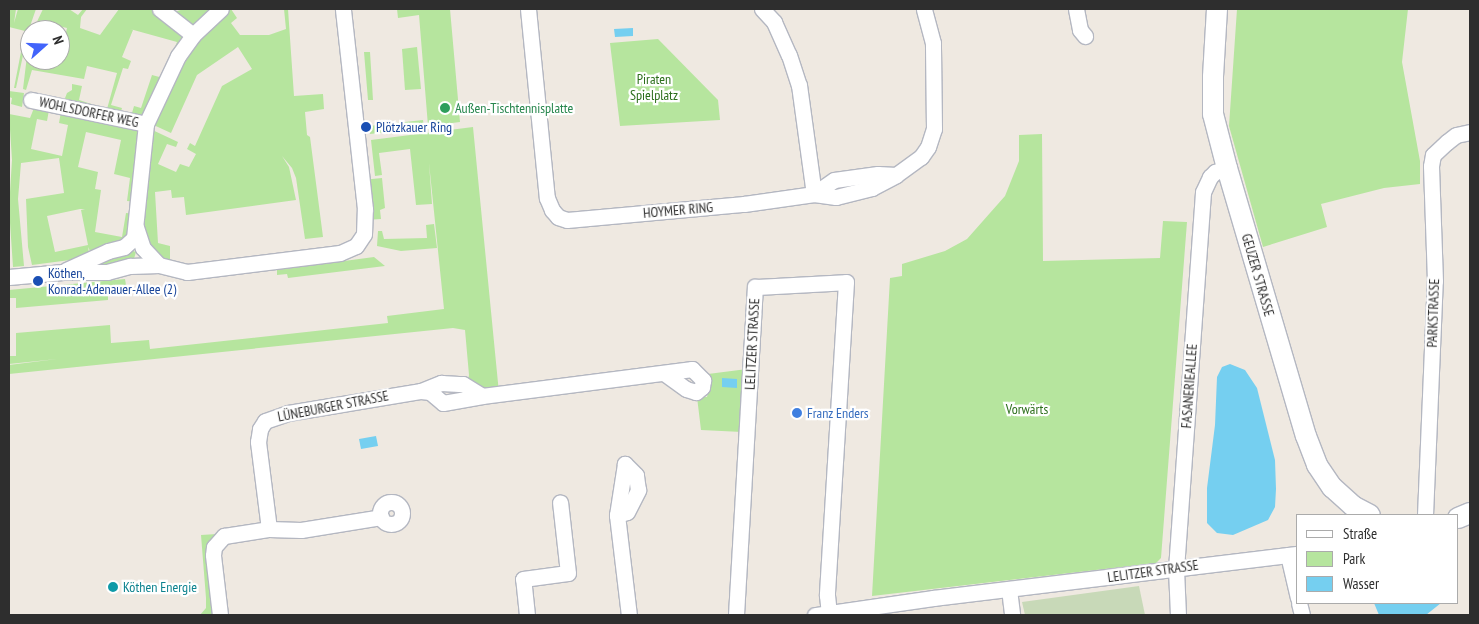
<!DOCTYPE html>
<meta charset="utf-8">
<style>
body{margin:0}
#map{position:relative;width:1479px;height:624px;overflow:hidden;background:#efe9e1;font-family:"PT Sans Narrow",sans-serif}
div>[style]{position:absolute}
.green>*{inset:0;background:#b6e59e}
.cemetery>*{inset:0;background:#c8d9b8}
.water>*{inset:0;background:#75cff0}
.roads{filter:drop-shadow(1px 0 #b4b7c1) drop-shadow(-1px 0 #b4b7c1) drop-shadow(0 1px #b4b7c1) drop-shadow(0 -1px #b4b7c1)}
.minor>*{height:15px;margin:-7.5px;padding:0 7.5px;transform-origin:7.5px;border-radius:7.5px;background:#fff}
.minor>.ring{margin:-7.5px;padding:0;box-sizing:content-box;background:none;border:15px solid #fff;border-radius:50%}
.secondary>*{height:20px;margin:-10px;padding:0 10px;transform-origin:10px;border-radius:10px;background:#fff}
.dots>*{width:14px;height:14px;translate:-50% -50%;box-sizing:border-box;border:2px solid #fff;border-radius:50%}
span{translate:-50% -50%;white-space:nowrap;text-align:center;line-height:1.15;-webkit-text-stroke:4.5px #fff;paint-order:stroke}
.park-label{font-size:14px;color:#2c6e1b}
.leisure-label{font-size:14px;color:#27864d}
.left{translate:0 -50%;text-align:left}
.street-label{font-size:14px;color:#2e2e2e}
.transit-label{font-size:14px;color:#164399}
.shop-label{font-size:14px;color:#366cbe}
.culture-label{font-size:14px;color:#0d838f}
.frame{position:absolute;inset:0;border:10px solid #2e2e2e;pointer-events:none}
.legend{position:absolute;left:1296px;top:514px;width:162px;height:90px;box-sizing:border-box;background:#fff;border:1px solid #ababab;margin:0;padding:6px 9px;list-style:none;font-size:15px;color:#2e2e2e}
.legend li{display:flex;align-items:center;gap:10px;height:25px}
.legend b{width:25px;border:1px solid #ababab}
.north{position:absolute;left:20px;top:20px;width:50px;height:50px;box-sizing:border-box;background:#fff;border:1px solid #ababab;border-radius:50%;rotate:70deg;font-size:14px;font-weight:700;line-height:20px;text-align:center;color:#2e2e2e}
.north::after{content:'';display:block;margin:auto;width:18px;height:22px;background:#4264fb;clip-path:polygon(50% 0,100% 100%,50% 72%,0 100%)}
</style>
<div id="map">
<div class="green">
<div style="clip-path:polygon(9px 9px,16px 9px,14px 23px,18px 9px,36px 9px,28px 32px,16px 88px,14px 88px,25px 31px,9px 27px)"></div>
<div style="clip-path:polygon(evenodd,43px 9px,69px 9px,78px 15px,83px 9px,87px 9px,81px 17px,80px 28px,100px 35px,119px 9px,159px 9px,167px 14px,184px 9px,231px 9px,237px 18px,231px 23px,240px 35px,269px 35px,286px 29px,284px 9px,288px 9px,294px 96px,323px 94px,324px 109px,305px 112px,307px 135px,310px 137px,323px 237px,305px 239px,296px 178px,292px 168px,282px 156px,289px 167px,296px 200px,186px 215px,184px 197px,172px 198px,171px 190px,155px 192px,158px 243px,170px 246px,170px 267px,143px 248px,140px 182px,156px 179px,140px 182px,137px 202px,127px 201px,130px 178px,114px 174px,121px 140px,86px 132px,78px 167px,98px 172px,95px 189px,101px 190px,95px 232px,122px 237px,126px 213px,136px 214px,135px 227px,123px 241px,90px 251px,88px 247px,89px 253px,70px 260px,32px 265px,28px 247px,26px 199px,64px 193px,59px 158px,21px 163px,18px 199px,24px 266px,13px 267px,9px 208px,12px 160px,9px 114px,30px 118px,34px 108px,49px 110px,47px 121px,37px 119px,31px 149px,62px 156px,68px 125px,59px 123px,62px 106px,67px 93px,72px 90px,72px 84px,82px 86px,79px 100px,107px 109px,117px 73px,87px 66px,84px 79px,32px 70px,26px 90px,23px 89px,29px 39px,30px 60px,60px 58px,67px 28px,41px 22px,39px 30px,33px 30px,43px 9px,130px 29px,177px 42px,163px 78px,152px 75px,141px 108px,134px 106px,130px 120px,119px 118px,122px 108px,111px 105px,123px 68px,128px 69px,131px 61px,122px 57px,133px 30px,130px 29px,43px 9px,238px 47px,252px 69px,222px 86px,195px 146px,190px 143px,187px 149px,196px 154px,189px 167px,180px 164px,176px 172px,158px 164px,167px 144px,176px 147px,178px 142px,146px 127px,147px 122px,171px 133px,197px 75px,238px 47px,43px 9px,80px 209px,85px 209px,81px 210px,88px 245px,55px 252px,47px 216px,80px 209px)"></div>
<div style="clip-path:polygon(397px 9px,450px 9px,460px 122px,428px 126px,419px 15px,398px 18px)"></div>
<div style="clip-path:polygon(1237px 9px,1408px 9px,1402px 62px,1420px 161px,1420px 184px,1384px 188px,1321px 204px,1327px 227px,1263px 247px,1229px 126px)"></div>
<div style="clip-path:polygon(658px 39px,718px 100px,720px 120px,620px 126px,610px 43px)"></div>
<div style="clip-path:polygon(417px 47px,421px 89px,405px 90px,402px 49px)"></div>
<div style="clip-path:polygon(364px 52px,370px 52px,373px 100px,368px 100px)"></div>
<div style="clip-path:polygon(9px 91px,24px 93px,22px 107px,11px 104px,12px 98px,9px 97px)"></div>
<div style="clip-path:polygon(423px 120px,424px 128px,370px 134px,369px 126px)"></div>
<div style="clip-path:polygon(473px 127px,499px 393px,467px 386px,469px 375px,465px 330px,453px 328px,9px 374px,9px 365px,57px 359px,9px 364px,9px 356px,16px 356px,16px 333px,110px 325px,111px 343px,149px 340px,150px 349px,388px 323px,387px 316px,444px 309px,429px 163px,432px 204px,416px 205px,410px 149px,379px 153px,382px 175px,375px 176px,371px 140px)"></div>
<div style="clip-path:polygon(1042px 134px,1043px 261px,1160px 258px,1163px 221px,1187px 222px,1161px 558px,1156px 563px,872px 596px,890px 278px,902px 276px,902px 264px,945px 251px,967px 239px,1005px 196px,1019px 161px,1019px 135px)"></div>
<div style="clip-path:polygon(382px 178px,385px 208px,380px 210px,381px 219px,366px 220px,362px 180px)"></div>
<div style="clip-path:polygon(434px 224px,437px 248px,401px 251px,377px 246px,378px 231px,382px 231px,384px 239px,427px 238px,426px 225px)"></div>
<div style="clip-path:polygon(128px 249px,136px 252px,133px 262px,67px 271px)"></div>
<div style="clip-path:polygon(374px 257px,385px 266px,288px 278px,287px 274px,277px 275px,277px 270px)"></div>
<div style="clip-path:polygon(125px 279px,127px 291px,108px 292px,108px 300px,16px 308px,16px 298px,10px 298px,9px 290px)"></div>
<div style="clip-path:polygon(747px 369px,742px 432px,701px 430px,697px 397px,707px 397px,710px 383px,708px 374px)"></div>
<div style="clip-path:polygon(217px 534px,207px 554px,212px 615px,200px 615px,206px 608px,206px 598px,201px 535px)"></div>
</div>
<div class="cemetery">
<div style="clip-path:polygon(1139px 586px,1145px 615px,1025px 615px,1022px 602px)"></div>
</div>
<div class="water">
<div style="clip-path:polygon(633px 28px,633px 36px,615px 37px,614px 29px)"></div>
<div style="clip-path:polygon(1230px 364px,1245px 370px,1257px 388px,1275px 460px,1276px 489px,1275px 507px,1268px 520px,1233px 535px,1217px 533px,1207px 523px,1207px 488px,1215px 425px,1217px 377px,1222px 367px)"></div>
<div style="clip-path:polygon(722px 378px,737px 379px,737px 388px,722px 387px)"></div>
<div style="clip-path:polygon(376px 436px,378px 446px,361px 449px,359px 439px)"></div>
<div style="clip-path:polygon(1374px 603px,1441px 603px,1426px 615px,1379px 615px)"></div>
</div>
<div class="roads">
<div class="minor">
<div style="left:160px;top:9px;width:42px;rotate:38.2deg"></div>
<div style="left:528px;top:9px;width:190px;rotate:84.3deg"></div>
<div style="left:547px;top:198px;width:13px;rotate:67deg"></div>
<div style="left:552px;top:210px;width:9px;rotate:49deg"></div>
<div style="left:558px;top:217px;width:9px;rotate:18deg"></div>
<div style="left:567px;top:220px;width:178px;rotate:-5.2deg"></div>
<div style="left:744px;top:204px;width:71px;rotate:-8.1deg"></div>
<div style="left:814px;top:194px;width:22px;rotate:8deg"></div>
<div style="left:836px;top:197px;width:37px;rotate:-14deg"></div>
<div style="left:872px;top:188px;width:27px;rotate:-28deg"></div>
<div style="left:896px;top:175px;width:31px;rotate:-36deg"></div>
<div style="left:921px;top:157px;width:12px;rotate:-55deg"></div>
<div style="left:928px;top:147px;width:19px;rotate:-72deg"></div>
<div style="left:934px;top:129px;width:86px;rotate:-90.7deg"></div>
<div style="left:933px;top:43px;width:35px;rotate:-105deg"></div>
<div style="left:762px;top:9px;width:18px;rotate:47deg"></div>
<div style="left:774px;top:22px;width:36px;rotate:66deg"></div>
<div style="left:789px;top:55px;width:32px;rotate:72deg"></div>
<div style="left:799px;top:85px;width:110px;rotate:82.2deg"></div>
<div style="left:1076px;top:9px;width:21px;rotate:79deg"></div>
<div style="left:1080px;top:30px;width:8px;rotate:50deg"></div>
<div style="left:31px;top:100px;width:117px;rotate:11.8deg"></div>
<div style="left:814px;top:194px;width:24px;rotate:-35deg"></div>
<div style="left:834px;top:180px;width:44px;rotate:-7.8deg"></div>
<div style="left:878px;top:174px;width:18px;rotate:3deg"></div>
<div style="left:136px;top:227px;width:22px;rotate:72deg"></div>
<div style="left:143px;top:248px;width:23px;rotate:47deg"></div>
<div style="left:66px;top:270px;width:46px;rotate:-24.3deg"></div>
<div style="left:108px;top:251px;width:16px;rotate:-14deg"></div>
<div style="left:124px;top:247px;width:13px;rotate:-42deg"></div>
<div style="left:134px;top:238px;width:115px;rotate:-84deg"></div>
<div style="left:146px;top:124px;width:75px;rotate:-64.8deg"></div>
<div style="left:178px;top:56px;width:26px;rotate:-54deg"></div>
<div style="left:193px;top:35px;width:38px;rotate:-43deg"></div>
<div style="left:9px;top:277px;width:54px;rotate:-5.3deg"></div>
<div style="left:63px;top:272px;width:44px"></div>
<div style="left:107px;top:272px;width:24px;rotate:-15deg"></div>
<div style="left:130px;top:266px;width:29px;rotate:-2deg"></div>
<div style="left:159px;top:265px;width:29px;rotate:14deg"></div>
<div style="left:187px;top:272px;width:154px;rotate:-7.1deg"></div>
<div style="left:340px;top:253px;width:17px;rotate:-24deg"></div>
<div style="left:356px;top:246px;width:14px;rotate:-56deg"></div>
<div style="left:364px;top:234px;width:25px;rotate:-88deg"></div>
<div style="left:365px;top:209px;width:201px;rotate:-96.3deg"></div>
<div style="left:421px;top:391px;width:9px;rotate:6deg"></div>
<div style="left:430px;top:392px;width:17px;rotate:40deg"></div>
<div style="left:443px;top:403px;width:40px;rotate:-10deg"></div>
<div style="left:482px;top:396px;width:212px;rotate:-7.3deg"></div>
<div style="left:692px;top:369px;width:16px;rotate:45deg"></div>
<div style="left:703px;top:380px;width:7px;rotate:98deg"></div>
<div style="left:702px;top:387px;width:8px;rotate:140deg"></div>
<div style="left:696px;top:392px;width:10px;rotate:-163deg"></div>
<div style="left:686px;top:389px;width:27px;rotate:-144deg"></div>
<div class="ring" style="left:380px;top:502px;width:7px;height:7px"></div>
<div style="left:617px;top:515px;width:10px;rotate:-17deg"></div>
<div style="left:627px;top:512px;width:25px;rotate:-63deg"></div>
<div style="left:638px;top:490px;width:15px;rotate:-98deg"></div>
<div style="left:636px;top:475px;width:16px;rotate:-135deg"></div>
<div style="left:625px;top:464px;width:52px;rotate:98.9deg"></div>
<div style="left:617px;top:515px;width:101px;rotate:83.2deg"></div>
<div style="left:1425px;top:515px;width:234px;rotate:-87.6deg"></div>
<div style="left:1435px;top:281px;width:115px;rotate:-92deg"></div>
<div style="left:1431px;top:166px;width:11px;rotate:-80deg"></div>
<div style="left:1433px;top:155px;width:19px;rotate:-43deg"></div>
<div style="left:1447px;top:142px;width:11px;rotate:-38deg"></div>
<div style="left:1456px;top:135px;width:14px;rotate:-12deg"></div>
<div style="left:269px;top:529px;width:32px;rotate:2deg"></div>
<div style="left:301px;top:530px;width:81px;rotate:-9.2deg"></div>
<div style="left:1288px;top:555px;width:44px;rotate:76.9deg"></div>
<div style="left:1009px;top:589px;width:26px;rotate:83deg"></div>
<div style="left:1299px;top:603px;width:12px;rotate:76deg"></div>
<div style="left:220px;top:615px;width:60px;rotate:-96.7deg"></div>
<div style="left:213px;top:555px;width:8px;rotate:-83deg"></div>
<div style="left:214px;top:547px;width:15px;rotate:-48deg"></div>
<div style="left:224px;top:536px;width:46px;rotate:-8.8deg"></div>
<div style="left:269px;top:529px;width:88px;rotate:-97.2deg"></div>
<div style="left:258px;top:442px;width:13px;rotate:-81deg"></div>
<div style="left:260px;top:429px;width:9px;rotate:-58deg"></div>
<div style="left:265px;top:421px;width:24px;rotate:-19deg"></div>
<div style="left:288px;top:413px;width:135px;rotate:-9.4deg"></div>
<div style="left:421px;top:391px;width:22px;rotate:-22deg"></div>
<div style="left:441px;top:383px;width:22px;rotate:3deg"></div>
<div style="left:463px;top:384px;width:22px;rotate:32deg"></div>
<div style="left:527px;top:615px;width:36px;rotate:-96deg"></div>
<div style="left:523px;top:579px;width:45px;rotate:-7.6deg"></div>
<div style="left:568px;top:573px;width:71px;rotate:-96.4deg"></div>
<div style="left:736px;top:615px;width:329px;rotate:-86.7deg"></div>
<div style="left:755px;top:287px;width:91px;rotate:-3.1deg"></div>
<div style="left:846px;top:282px;width:314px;rotate:93.5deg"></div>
<div style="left:827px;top:595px;width:19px;rotate:84deg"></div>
<div style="left:815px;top:615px;width:119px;rotate:-8.2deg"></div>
<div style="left:933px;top:598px;width:368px;rotate:-6.9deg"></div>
<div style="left:1178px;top:615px;width:46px;rotate:-92.5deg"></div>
<div style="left:1176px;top:569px;width:378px;rotate:-85.9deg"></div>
<div style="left:1203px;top:192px;width:17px;rotate:-65deg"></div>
<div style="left:1210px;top:177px;width:7px;rotate:-45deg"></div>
<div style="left:1215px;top:172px;width:13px;rotate:-18deg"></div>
</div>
<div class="secondary">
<div style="left:1217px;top:9px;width:68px;rotate:93.4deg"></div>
<div style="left:1213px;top:77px;width:37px;rotate:90deg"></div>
<div style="left:1213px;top:114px;width:56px;rotate:75.5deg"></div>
<div style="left:1227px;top:168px;width:279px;rotate:73.6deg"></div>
<div style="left:1306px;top:436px;width:31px;rotate:69deg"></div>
<div style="left:1317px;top:465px;width:27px;rotate:56deg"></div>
<div style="left:1332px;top:487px;width:28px;rotate:42deg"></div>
<div style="left:1353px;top:506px;width:19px;rotate:28deg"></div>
<div style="left:1458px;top:518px;width:13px;rotate:-23deg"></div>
</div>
</div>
<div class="dots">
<div style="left:445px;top:108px;background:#2e9e5b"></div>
<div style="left:366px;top:127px;background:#1a4fb4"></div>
<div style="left:38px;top:281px;background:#1a4fb4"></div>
<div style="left:797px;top:413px;background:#3f7fe0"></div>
<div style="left:113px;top:587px;background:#0f9aa8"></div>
</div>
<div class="park-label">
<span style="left:654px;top:87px">Piraten<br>Spielplatz</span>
<span style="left:1027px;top:409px">Vorwärts</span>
</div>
<div class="leisure-label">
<span class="left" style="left:455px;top:108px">Außen-Tischtennisplatte</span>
</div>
<div class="street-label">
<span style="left:89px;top:112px;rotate:12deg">WOHLSDORFER WEG</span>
<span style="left:678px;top:210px;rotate:-5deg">HOYMER RING</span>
<span style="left:1258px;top:275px;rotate:74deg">GEUZER STRASSE</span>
<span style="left:1433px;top:313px;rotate:-88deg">PARKSTRASSE</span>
<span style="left:752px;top:344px;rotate:-87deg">LELITZER STRASSE</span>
<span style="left:1189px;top:386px;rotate:-86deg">FASANERIEALLEE</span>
<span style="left:333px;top:406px;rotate:-11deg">LÜNEBURGER STRASSE</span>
<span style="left:1153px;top:571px;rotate:-8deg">LELITZER STRASSE</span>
</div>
<div class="transit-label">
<span class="left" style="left:376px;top:127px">Plötzkauer Ring</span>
<span class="left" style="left:48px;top:281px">Köthen,<br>Konrad-Adenauer-Allee (2)</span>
</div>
<div class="shop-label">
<span class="left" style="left:807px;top:413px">Franz Enders</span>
</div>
<div class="culture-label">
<span class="left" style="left:123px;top:587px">Köthen Energie</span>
</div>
<div class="frame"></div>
<ul class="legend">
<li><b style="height:6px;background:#fff"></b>Straße</li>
<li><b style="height:14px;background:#b6e59e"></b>Park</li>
<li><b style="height:14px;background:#75cff0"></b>Wasser</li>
</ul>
<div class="north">N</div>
</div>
